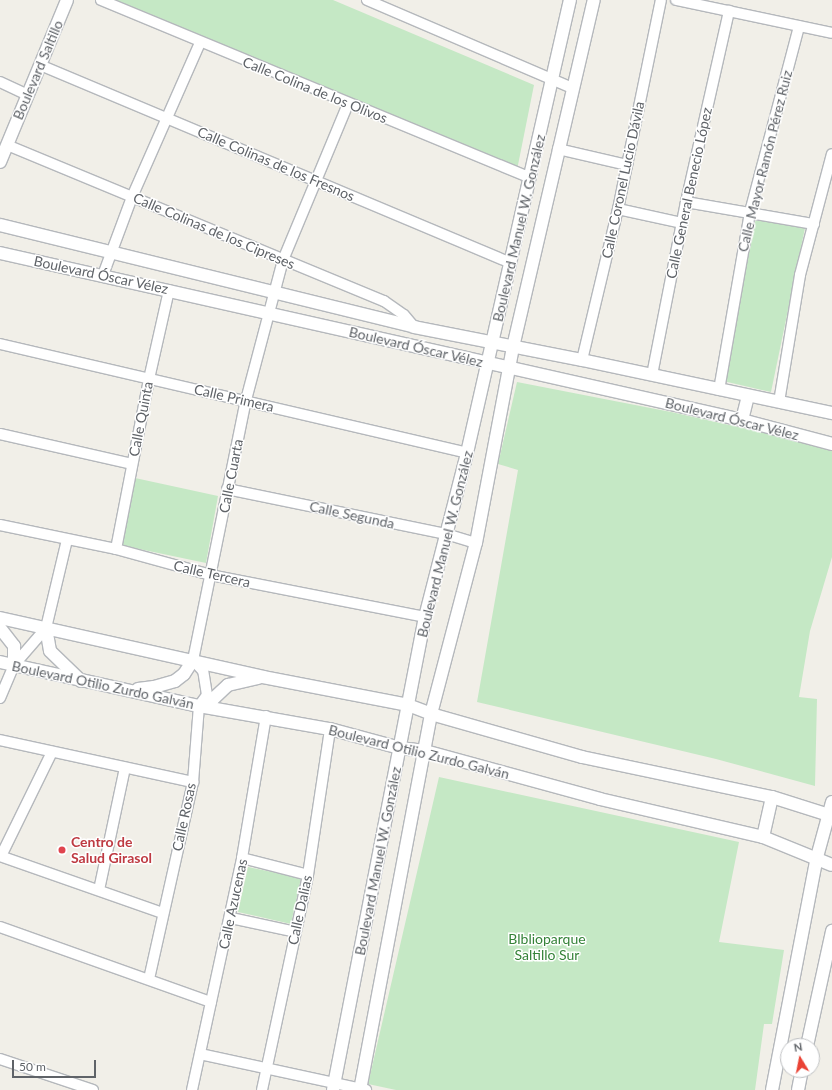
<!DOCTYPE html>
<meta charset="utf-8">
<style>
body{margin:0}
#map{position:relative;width:832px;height:1090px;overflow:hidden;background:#f1efe8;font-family:Lato,sans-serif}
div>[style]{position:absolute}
.green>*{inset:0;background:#c5e8c5}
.roads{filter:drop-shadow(1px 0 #b5b8bc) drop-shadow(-1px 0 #b5b8bc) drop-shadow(0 1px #b5b8bc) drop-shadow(0 -1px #b5b8bc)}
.minor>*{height:10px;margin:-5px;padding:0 5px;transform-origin:5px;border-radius:5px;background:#fff}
.tertiary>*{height:12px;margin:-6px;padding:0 6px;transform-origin:6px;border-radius:6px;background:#fff}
.dots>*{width:11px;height:11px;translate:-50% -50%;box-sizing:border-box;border:2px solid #fff;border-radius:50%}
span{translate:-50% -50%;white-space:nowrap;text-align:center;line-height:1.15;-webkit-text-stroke:3px #fff;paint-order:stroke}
.street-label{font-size:14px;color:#5f6368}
.health-label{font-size:14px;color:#be3a42;font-weight:700}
.left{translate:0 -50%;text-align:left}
.park-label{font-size:14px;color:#348238}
.north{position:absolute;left:780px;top:1038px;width:40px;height:40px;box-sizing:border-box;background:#fff;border:1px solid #bfc1c3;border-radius:50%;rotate:350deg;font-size:11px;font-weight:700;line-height:16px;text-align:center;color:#5f6368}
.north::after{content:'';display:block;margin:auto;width:14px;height:18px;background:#ea4335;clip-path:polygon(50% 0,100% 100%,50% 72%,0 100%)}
.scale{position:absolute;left:12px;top:1060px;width:84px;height:18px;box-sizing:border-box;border:2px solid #5f6368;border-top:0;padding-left:5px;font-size:12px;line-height:14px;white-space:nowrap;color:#5f6368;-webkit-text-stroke:3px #fff;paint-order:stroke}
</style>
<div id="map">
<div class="green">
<div style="clip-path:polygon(116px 0,333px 0,534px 85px,517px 170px)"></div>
<div style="clip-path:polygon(756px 218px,805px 228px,771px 392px,723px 381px)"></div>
<div style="clip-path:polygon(517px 382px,671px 412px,832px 448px,832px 557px,810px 631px,799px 697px,817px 699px,815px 786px,716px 759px,477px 702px,518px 470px,498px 464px)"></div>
<div style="clip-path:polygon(135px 478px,218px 496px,206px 563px,120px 545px)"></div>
<div style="clip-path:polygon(439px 777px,739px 842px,719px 942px,784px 950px,772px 1024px,764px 1024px,755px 1090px,396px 1090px,368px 1084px)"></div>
<div style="clip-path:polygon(248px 867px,301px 878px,291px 924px,238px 912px)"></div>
</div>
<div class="roads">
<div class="minor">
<div style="left:101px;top:0;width:465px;rotate:22.5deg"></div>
<div style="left:367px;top:0;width:223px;rotate:23.2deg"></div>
<div style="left:676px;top:0;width:159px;rotate:11.9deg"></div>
<div style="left:40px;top:65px;width:511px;rotate:22.8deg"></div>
<div style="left:0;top:82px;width:31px;rotate:25deg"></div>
<div style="left:7px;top:145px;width:408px;rotate:22.5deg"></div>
<div style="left:384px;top:301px;width:24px;rotate:35deg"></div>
<div style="left:404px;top:315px;width:16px;rotate:50deg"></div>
<div style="left:558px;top:149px;width:71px;rotate:13.1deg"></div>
<div style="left:686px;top:202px;width:130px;rotate:9.8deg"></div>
<div style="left:618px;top:209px;width:66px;rotate:12.3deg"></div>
<div style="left:103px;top:275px;width:83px;rotate:-69.6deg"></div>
<div style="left:132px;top:197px;width:168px;rotate:-66.2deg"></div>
<div style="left:0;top:344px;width:480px;rotate:13.1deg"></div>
<div style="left:582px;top:360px;width:155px;rotate:-76.6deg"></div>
<div style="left:618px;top:209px;width:213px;rotate:-78.4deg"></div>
<div style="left:652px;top:375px;width:176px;rotate:-78.9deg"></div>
<div style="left:686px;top:202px;width:196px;rotate:-77.3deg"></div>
<div style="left:719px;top:390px;width:181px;rotate:-80.1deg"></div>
<div style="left:750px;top:212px;width:192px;rotate:-75.2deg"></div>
<div style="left:779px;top:402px;width:129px;rotate:-80.6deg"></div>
<div style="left:800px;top:275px;width:125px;rotate:-75.2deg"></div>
<div style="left:0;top:434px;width:135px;rotate:12.8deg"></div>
<div style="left:227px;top:489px;width:224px;rotate:11.6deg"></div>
<div style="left:446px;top:534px;width:31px;rotate:17deg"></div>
<div style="left:0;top:525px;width:118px;rotate:11.7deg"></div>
<div style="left:116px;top:549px;width:98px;rotate:15.3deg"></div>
<div style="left:211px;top:575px;width:218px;rotate:11.1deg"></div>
<div style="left:116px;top:549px;width:173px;rotate:-79deg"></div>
<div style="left:149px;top:379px;width:91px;rotate:-77.3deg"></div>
<div style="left:0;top:698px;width:36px;rotate:-67deg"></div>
<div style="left:14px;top:665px;width:49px;rotate:-49.1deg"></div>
<div style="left:46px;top:628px;width:90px;rotate:-76.6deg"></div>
<div style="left:0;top:740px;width:198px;rotate:12.3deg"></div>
<div style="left:0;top:856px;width:173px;rotate:19.3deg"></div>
<div style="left:1px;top:856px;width:116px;rotate:-63.9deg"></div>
<div style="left:242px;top:858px;width:68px;rotate:14.4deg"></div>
<div style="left:99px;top:890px;width:125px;rotate:-78deg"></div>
<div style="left:231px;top:918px;width:66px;rotate:12.2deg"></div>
<div style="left:0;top:927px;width:224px;rotate:19.6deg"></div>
<div style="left:149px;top:979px;width:202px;rotate:-77.4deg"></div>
<div style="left:193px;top:782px;width:76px;rotate:-85.5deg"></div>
<div style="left:199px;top:706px;width:14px;rotate:-54deg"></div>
<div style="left:207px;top:695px;width:24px;rotate:-99deg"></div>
<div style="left:203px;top:671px;width:15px;rotate:-132deg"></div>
<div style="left:193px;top:660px;width:265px;rotate:-78.5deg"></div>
<div style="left:246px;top:400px;width:145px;rotate:-75.2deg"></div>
<div style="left:283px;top:260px;width:169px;rotate:-67.4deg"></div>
<div style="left:200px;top:1054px;width:170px;rotate:12.2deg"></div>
<div style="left:0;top:1059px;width:98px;rotate:18.4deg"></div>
<div style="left:192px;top:1090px;width:237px;rotate:-77.8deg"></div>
<div style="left:242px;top:858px;width:144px;rotate:-80.4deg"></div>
<div style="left:262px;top:1090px;width:220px;rotate:-77.9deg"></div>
<div style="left:308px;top:875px;width:148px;rotate:-81.4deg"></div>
</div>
<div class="tertiary">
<div style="left:0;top:162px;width:175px;rotate:-67.5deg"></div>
<div style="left:0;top:225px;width:426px;rotate:13.8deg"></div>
<div style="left:414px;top:327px;width:171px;rotate:11.1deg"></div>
<div style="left:582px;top:360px;width:256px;rotate:12deg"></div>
<div style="left:0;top:253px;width:761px;rotate:12.68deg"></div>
<div style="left:742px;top:420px;width:93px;rotate:14.9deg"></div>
<div style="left:742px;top:420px;width:25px;rotate:-76deg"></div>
<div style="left:0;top:618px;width:270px;rotate:12.6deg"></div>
<div style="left:263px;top:677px;width:148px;rotate:10.9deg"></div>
<div style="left:408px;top:705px;width:25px;rotate:21deg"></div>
<div style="left:431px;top:714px;width:157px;rotate:15.9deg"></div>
<div style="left:582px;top:757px;width:194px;rotate:11.9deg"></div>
<div style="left:772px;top:797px;width:63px;rotate:17.6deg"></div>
<div style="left:0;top:628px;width:23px;rotate:52deg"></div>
<div style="left:14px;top:646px;width:19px;rotate:90deg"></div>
<div style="left:46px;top:628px;width:23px;rotate:80deg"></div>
<div style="left:50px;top:651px;width:43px;rotate:44.1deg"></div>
<div style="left:0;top:662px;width:204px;rotate:12.5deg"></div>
<div style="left:199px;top:706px;width:133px;rotate:10deg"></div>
<div style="left:330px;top:729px;width:73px;rotate:15.2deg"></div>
<div style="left:400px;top:748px;width:25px;rotate:7deg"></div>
<div style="left:425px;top:751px;width:181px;rotate:15.3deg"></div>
<div style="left:600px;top:799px;width:167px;rotate:13.1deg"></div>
<div style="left:763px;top:837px;width:74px;rotate:22.1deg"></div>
<div style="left:138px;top:689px;width:16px;rotate:-7deg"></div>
<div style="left:154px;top:687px;width:22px;rotate:-16deg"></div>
<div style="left:175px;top:681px;width:11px;rotate:-38deg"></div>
<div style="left:184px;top:674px;width:17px;rotate:-57deg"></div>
<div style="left:199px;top:706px;width:16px;rotate:-27deg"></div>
<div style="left:213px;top:699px;width:21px;rotate:-43deg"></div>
<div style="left:228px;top:685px;width:31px;rotate:-13deg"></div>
<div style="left:763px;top:837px;width:41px;rotate:-77.3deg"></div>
<div style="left:807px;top:1046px;width:118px;rotate:-77.7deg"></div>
<div style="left:333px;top:1090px;width:482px;rotate:-79deg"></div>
<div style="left:425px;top:617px;width:169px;rotate:-75.6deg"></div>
<div style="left:467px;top:453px;width:465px;rotate:-77.2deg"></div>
<div style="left:360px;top:1090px;width:383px;rotate:-79.3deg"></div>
<div style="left:431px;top:714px;width:177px;rotate:-75.3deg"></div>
<div style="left:476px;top:543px;width:199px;rotate:-79.3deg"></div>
<div style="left:513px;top:347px;width:356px;rotate:-76.9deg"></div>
<div style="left:772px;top:1090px;width:237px;rotate:-79.1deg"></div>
<div style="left:817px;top:857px;width:57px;rotate:-74.7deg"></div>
<div style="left:798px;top:1090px;width:20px;rotate:-79deg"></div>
</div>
</div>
<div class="dots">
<div style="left:62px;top:850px;background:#e0444e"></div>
</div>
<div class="street-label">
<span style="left:38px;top:70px;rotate:-67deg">Boulevard Saltillo</span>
<span style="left:315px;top:90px;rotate:22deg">Calle Colina de los Olivos</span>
<span style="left:765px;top:161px;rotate:-76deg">Calle Mayor Ramón Pérez Ruiz</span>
<span style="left:276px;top:164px;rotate:23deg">Calle Colinas de los Fresnos</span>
<span style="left:623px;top:180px;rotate:-78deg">Calle Coronel Lucio Dávila</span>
<span style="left:689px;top:193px;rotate:-78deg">Calle General Benecio López</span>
<span style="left:519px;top:228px;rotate:-77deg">Boulevard Manuel W. González</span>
<span style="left:214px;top:231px;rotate:23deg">Calle Colinas de los Cipreses</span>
<span style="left:101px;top:275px;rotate:12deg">Boulevard Óscar Vélez</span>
<span style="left:416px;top:347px;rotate:13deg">Boulevard Óscar Vélez</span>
<span style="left:234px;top:398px;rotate:13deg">Calle Primera</span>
<span style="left:141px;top:419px;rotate:-79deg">Calle Quinta</span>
<span style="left:732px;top:419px;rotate:14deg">Boulevard Óscar Vélez</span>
<span style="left:231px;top:476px;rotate:-79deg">Calle Cuarta</span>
<span style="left:352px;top:515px;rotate:12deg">Calle Segunda</span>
<span style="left:445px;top:544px;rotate:-76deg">Boulevard Manuel W. González</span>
<span style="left:212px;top:574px;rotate:13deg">Calle Tercera</span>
<span style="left:103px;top:685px;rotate:12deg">Boulevard Otilio Zurdo Galván</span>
<span style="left:419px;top:752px;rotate:14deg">Boulevard Otilio Zurdo Galván</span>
<span style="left:184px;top:817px;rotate:-78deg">Calle Rosas</span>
<span style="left:378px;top:861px;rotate:-79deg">Boulevard Manuel W. González</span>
<span style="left:233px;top:904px;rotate:-78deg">Calle Azucenas</span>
<span style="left:300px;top:910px;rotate:-78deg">Calle Dalias</span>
</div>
<div class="health-label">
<span class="left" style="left:71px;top:850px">Centro de<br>Salud Girasol</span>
</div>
<div class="park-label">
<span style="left:547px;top:947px">Blblioparque<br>Saltillo Sur</span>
</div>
<div class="north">N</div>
<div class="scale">50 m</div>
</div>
